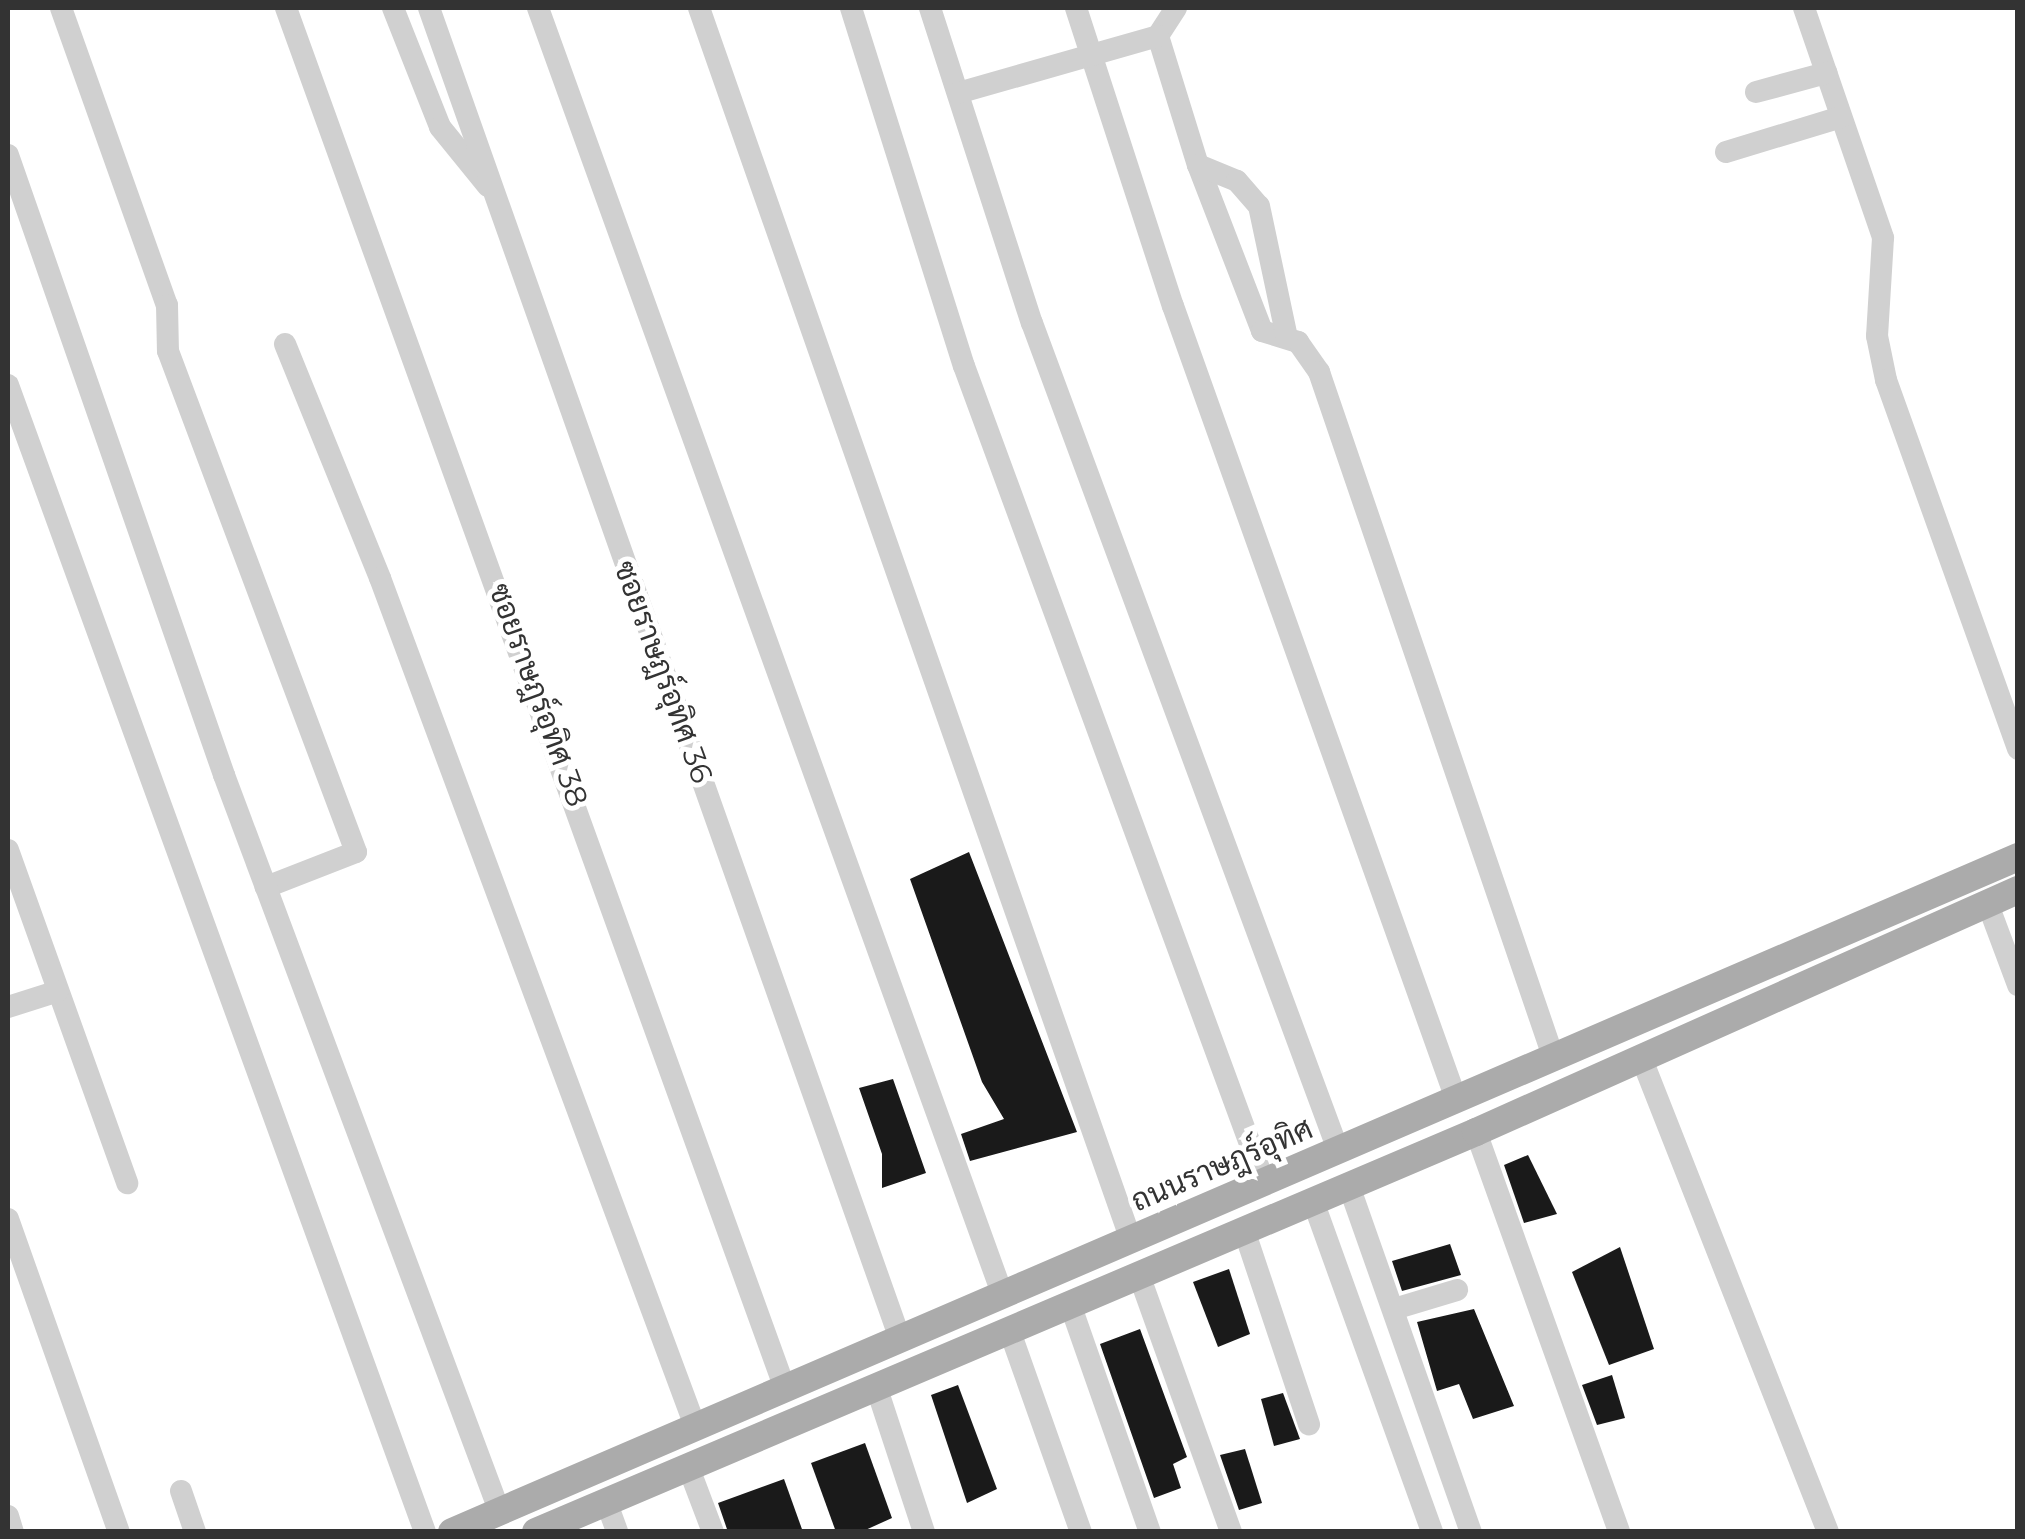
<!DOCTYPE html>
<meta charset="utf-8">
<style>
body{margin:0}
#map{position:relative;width:2025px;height:1539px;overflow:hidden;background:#fff;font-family:Montserrat,Sarabun,sans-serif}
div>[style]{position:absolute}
.building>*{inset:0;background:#1a1a1a}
.minor>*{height:22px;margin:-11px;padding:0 11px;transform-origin:11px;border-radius:11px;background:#d0d0d0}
.major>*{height:28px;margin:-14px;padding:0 14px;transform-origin:14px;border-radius:14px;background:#ababab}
span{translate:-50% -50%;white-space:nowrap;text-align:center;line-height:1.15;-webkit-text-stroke:10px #fff;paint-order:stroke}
.street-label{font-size:30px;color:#333}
.frame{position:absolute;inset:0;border:10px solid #333;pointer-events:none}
</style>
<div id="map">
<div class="building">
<div style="clip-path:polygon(969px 852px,1077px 1132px,970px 1161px,961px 1134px,1004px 1119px,982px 1082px,910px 879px)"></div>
<div style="clip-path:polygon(893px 1079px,926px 1173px,882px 1188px,882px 1154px,859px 1088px)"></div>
<div style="clip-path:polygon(1528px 1155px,1557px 1214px,1524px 1223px,1504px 1165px)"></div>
<div style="clip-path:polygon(1450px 1244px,1461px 1275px,1402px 1291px,1392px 1261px)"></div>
<div style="clip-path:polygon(1620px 1247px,1654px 1349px,1609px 1365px,1572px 1272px)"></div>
<div style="clip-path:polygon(1229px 1269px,1250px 1334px,1218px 1347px,1193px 1282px)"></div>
<div style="clip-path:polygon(1474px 1309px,1514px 1406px,1473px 1419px,1459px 1384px,1437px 1391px,1417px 1322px)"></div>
<div style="clip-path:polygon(1140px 1329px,1187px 1457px,1173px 1464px,1181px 1488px,1154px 1498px,1100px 1344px)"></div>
<div style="clip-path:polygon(1612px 1375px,1625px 1418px,1597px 1425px,1582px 1385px)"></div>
<div style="clip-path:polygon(958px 1385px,997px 1489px,967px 1503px,931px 1395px)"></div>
<div style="clip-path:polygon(1283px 1393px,1300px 1439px,1274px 1446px,1261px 1399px)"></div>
<div style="clip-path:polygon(865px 1443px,892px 1518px,861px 1532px,836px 1532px,811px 1463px)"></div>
<div style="clip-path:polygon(1245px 1449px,1262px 1503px,1239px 1510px,1220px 1455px)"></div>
<div style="clip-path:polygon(784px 1479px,803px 1532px,728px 1532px,718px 1503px)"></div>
</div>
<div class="minor">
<div style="left:61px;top:8px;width:315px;rotate:70.4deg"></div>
<div style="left:167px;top:305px;width:46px;rotate:88.8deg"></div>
<div style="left:168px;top:351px;width:535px;rotate:69.43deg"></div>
<div style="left:356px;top:852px;width:97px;rotate:158.7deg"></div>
<div style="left:286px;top:8px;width:1465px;rotate:70.13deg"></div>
<div style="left:393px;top:8px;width:128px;rotate:68.4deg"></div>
<div style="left:440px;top:127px;width:76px;rotate:50.9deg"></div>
<div style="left:429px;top:8px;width:1409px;rotate:70.51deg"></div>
<div style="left:538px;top:8px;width:1366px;rotate:70.15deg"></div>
<div style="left:699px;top:8px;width:1306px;rotate:70.68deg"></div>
<div style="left:851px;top:8px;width:375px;rotate:72.5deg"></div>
<div style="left:964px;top:366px;width:869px;rotate:69.81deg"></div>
<div style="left:930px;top:8px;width:331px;rotate:72.1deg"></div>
<div style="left:1032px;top:323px;width:882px;rotate:69.69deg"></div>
<div style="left:1076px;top:8px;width:313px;rotate:72deg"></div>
<div style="left:1173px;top:306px;width:842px;rotate:70.36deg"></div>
<div style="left:1176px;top:8px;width:33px;rotate:123deg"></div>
<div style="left:1158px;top:36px;width:135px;rotate:72.8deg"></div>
<div style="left:1198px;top:165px;width:178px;rotate:68.9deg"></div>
<div style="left:1262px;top:331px;width:38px;rotate:17deg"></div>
<div style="left:1298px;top:342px;width:37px;rotate:55deg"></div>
<div style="left:1319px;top:372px;width:726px;rotate:71.12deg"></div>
<div style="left:1804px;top:8px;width:243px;rotate:71deg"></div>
<div style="left:1883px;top:238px;width:98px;rotate:93.5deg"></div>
<div style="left:1877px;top:336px;width:45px;rotate:78.4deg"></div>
<div style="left:1886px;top:380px;width:392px;rotate:70.3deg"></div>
<div style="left:1756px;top:92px;width:73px;rotate:-15.2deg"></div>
<div style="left:958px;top:93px;width:208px;rotate:-15.9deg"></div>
<div style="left:1726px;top:152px;width:120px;rotate:-16.9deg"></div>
<div style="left:8px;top:155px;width:657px;rotate:70.79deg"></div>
<div style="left:224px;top:775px;width:785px;rotate:69.49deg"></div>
<div style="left:1198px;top:165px;width:42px;rotate:22.3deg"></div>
<div style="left:1237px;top:181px;width:33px;rotate:49deg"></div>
<div style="left:1259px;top:206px;width:135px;rotate:78deg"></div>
<div style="left:285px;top:344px;width:253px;rotate:67.9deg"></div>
<div style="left:380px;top:578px;width:901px;rotate:69.62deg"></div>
<div style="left:8px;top:385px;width:1220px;rotate:70.02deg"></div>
<div style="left:8px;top:850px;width:354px;rotate:70.3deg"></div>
<div style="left:1987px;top:902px;width:89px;rotate:69.5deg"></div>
<div style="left:8px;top:1007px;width:52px;rotate:-17.7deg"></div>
<div style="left:1641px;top:1057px;width:510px;rotate:68.51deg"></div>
<div style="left:1476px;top:1132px;width:425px;rotate:70.3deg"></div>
<div style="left:1349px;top:1186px;width:367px;rotate:70.6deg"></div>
<div style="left:1313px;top:1201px;width:352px;rotate:70.2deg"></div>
<div style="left:8px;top:1219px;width:332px;rotate:70.5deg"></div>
<div style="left:1244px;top:1230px;width:205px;rotate:71.5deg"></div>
<div style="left:1139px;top:1275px;width:273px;rotate:70.3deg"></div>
<div style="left:1070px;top:1304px;width:242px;rotate:70.7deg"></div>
<div style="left:1394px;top:1309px;width:66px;rotate:-16.8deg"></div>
<div style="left:1009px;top:1329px;width:215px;rotate:70.5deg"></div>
<div style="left:876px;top:1386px;width:154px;rotate:71.8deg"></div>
<div style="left:688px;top:1466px;width:71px;rotate:69.3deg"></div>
<div style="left:181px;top:1491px;width:43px;rotate:71.1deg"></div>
<div style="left:606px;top:1501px;width:33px;rotate:70deg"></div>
<div style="left:8px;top:1516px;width:17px;rotate:73deg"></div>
</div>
<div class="major">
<div style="left:452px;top:1532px;width:1705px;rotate:-23.32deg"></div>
<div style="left:536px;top:1532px;width:1022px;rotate:-23.05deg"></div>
<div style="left:1476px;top:1132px;width:594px;rotate:-24.06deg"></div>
</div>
<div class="street-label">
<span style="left:663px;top:672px;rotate:70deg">ซอยราษฎร์อุทิศ 36</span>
<span style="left:538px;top:695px;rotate:70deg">ซอยราษฎร์อุทิศ 38</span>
<span style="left:1222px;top:1165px;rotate:-23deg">ถนนราษฎร์อุทิศ</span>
</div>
<div class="frame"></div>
</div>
